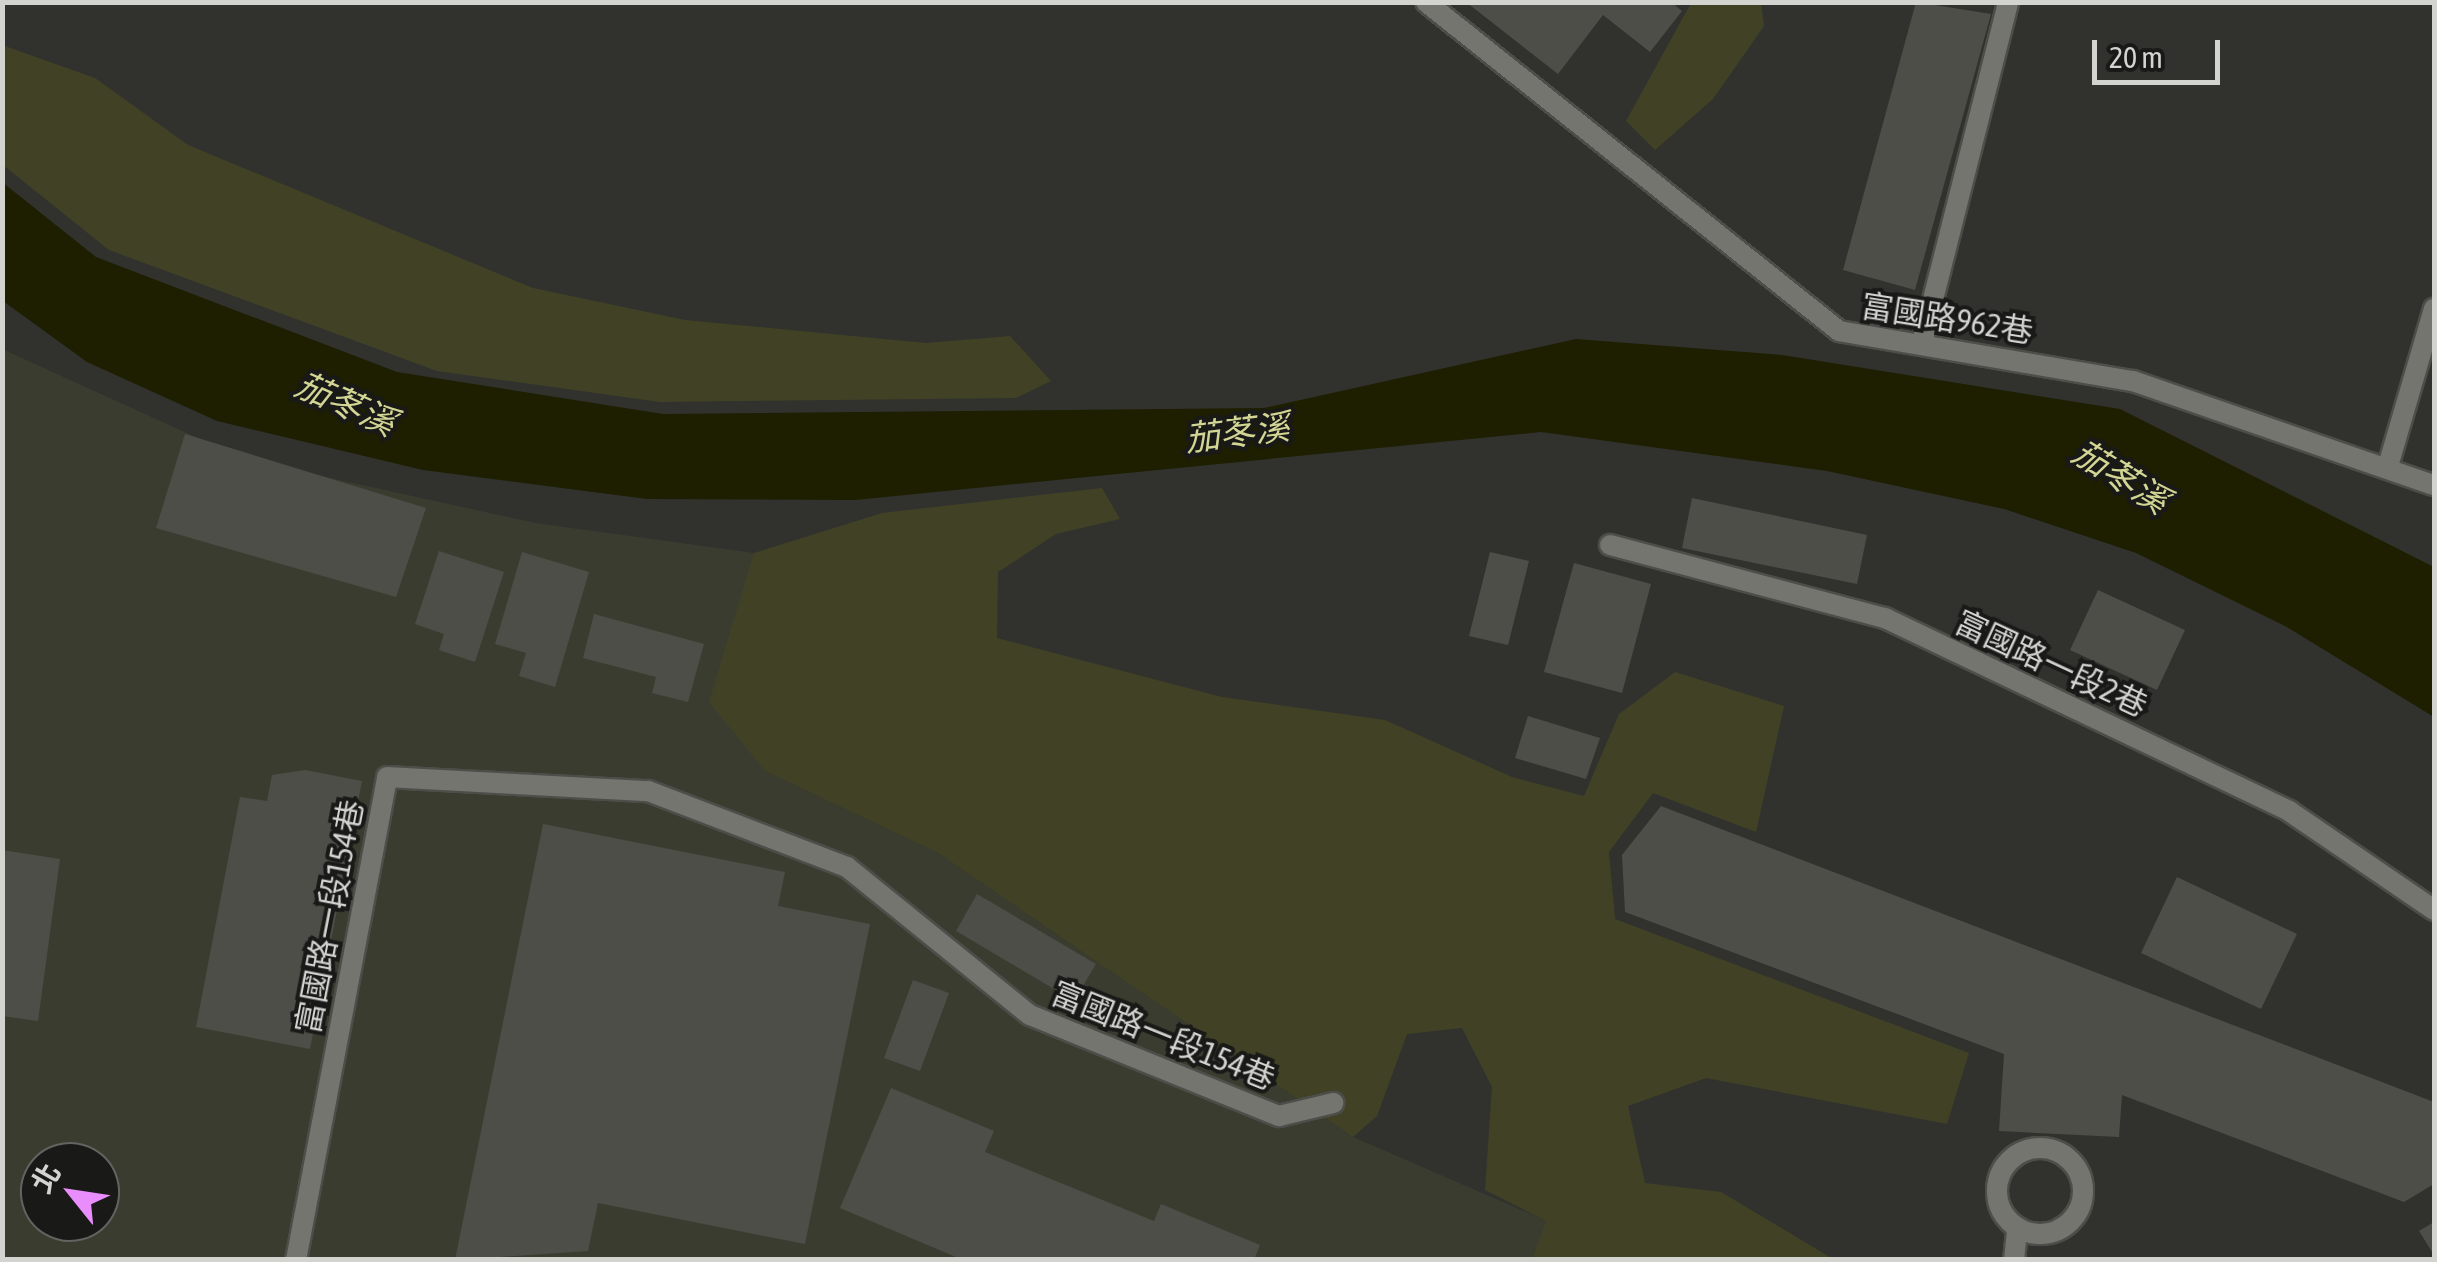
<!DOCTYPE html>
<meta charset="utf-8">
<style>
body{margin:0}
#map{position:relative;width:2437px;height:1262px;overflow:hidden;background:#31322d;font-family:"Asap Condensed","Noto Sans TC",sans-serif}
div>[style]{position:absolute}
.built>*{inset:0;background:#3b3c30}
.green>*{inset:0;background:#414225}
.water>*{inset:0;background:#1e1e00}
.building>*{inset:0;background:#4d4e48}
.roads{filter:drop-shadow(2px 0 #4d4e49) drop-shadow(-2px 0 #4d4e49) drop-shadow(0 2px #4d4e49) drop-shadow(0 -2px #4d4e49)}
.service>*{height:20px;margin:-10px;padding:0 10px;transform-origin:10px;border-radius:10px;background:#74756f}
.service>.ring{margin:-10px;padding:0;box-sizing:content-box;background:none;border:20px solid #74756f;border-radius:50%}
span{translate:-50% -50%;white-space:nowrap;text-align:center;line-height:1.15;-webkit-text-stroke:8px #191917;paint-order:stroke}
.street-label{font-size:32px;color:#d3d3d0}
.water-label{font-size:35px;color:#d2d593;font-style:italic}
.frame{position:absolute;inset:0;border:5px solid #d3d3d0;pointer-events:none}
.north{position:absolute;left:20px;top:1142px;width:100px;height:100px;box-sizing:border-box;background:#191917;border:2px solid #636361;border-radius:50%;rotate:300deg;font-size:28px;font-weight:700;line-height:40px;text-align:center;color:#d3d3d0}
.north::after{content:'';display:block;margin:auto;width:35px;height:45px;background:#e98dfd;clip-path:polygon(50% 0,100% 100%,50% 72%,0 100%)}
.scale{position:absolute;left:2092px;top:40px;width:128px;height:45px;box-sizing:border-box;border:5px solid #d3d3d0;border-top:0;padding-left:12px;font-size:30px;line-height:35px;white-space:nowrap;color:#d3d3d0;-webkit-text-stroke:8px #191917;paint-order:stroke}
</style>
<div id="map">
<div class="built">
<div style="clip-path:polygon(evenodd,2px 349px,244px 459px,535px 523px,754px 553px,740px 612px,765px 771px,938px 853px,1353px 1137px,1547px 1221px,1532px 1259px,3px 1259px,2px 349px,40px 1162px,100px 1162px,100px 1222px,40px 1222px,40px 1162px)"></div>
</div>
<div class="green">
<div style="clip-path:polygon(1691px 3px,1761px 3px,1764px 26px,1713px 99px,1655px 150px,1626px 121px)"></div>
<div style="clip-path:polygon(2px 45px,95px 78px,188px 145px,533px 288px,685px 320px,926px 343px,1010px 336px,1051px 381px,1016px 398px,660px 402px,437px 371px,109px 250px,3px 165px)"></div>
<div style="clip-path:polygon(1102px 488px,1120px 519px,1056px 534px,998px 572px,997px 638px,1222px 697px,1385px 720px,1512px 777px,1584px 796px,1619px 714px,1675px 672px,1784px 706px,1756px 832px,1653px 793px,1609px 852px,1615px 919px,1969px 1053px,1947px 1124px,1706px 1078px,1628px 1106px,1645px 1183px,1721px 1192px,1833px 1259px,1532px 1259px,1546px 1221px,1485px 1190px,1492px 1087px,1462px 1028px,1407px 1034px,1377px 1116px,1353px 1137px,938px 853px,765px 771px,709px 702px,754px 553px,882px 513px)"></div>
</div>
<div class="water">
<div style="clip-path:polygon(2px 182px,96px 257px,397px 372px,663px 414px,1264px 408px,1576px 339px,1782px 355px,2120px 409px,2434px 567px,2434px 717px,2285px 626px,2136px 553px,2004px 509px,1827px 471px,1541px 432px,855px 500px,647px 499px,423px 470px,217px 421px,87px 362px,3px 301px)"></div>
</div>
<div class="building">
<div style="clip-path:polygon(1466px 2px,1671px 2px,1682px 11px,1650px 52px,1603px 15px,1558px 74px)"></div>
<div style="clip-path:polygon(1916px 2px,1991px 14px,1915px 290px,1843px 270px)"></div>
<div style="clip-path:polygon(185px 434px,426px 508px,396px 597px,156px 528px)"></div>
<div style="clip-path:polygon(1692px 498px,1867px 535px,1857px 584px,1682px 548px)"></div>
<div style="clip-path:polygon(439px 551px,504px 572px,475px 662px,439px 650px,444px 634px,415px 624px)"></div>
<div style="clip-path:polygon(522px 552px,589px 572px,555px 687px,519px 676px,526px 653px,495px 644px)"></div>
<div style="clip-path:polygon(1490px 552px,1529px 561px,1508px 645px,1469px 636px)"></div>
<div style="clip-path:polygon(1574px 563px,1651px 584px,1622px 693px,1544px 672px)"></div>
<div style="clip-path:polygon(2098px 590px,2185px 630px,2157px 690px,2070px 650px)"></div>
<div style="clip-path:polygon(594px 614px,704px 644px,688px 702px,652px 693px,656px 677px,583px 658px)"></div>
<div style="clip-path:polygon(1528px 716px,1600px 738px,1586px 779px,1515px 758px)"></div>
<div style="clip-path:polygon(305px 770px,362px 781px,310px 1049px,196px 1027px,240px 797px,267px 801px,272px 775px)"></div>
<div style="clip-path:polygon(1661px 806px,2434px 1102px,2434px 1184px,2404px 1202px,2122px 1095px,2119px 1137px,1999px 1131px,2004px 1054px,1625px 912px,1622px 855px)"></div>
<div style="clip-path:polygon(543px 824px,785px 872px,778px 906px,870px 924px,805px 1244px,598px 1203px,588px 1251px,455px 1260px)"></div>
<div style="clip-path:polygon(2px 850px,60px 859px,38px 1021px,2px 1016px)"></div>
<div style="clip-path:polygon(2177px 877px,2297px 934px,2261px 1009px,2141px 953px)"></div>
<div style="clip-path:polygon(977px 894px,1096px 964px,1074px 1001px,956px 931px)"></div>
<div style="clip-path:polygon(913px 980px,949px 993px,920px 1071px,884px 1058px)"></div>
<div style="clip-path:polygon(891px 1088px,994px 1131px,985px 1152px,1154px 1221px,1161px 1204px,1260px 1245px,1254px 1260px,963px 1260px,840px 1208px)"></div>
<div style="clip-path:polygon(2434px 1222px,2434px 1255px,2419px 1231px)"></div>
</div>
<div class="roads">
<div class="service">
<div style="left:1426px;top:2px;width:528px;rotate:38.54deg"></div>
<div style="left:1839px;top:331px;width:298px;rotate:9.7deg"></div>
<div style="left:2133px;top:381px;width:318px;rotate:19.1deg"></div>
<div style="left:1922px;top:343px;width:352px;rotate:-75.8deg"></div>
<div style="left:2388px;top:466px;width:164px;rotate:-73.7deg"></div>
<div style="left:1610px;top:545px;width:285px;rotate:14.9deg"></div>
<div style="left:1885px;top:618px;width:448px;rotate:25.5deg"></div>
<div style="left:2289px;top:811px;width:176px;rotate:34.3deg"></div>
<div class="ring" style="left:1997px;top:1148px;width:66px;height:66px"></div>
<div style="left:296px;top:1260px;width:491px;rotate:-79.3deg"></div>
<div style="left:387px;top:777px;width:261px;rotate:3.1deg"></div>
<div style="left:648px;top:791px;width:213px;rotate:20.9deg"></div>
<div style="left:847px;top:867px;width:235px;rotate:39deg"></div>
<div style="left:1030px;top:1015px;width:269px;rotate:22.1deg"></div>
<div style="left:1279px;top:1116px;width:56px;rotate:-13.5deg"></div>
<div style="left:2014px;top:1260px;width:30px;rotate:-84deg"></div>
</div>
</div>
<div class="street-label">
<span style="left:1947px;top:319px;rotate:9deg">富國路962巷</span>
<span style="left:2051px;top:664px;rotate:25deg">富國路一段2巷</span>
<span style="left:330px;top:917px;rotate:-79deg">富國路一段154巷</span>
<span style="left:1163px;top:1036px;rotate:22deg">富國路一段154巷</span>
</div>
<div class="water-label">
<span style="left:346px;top:403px;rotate:24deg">茄苳溪</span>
<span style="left:1237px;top:432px;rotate:-7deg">茄苳溪</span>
<span style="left:2121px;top:476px;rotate:32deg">茄苳溪</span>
</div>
<div class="frame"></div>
<div class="north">北</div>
<div class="scale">20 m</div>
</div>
